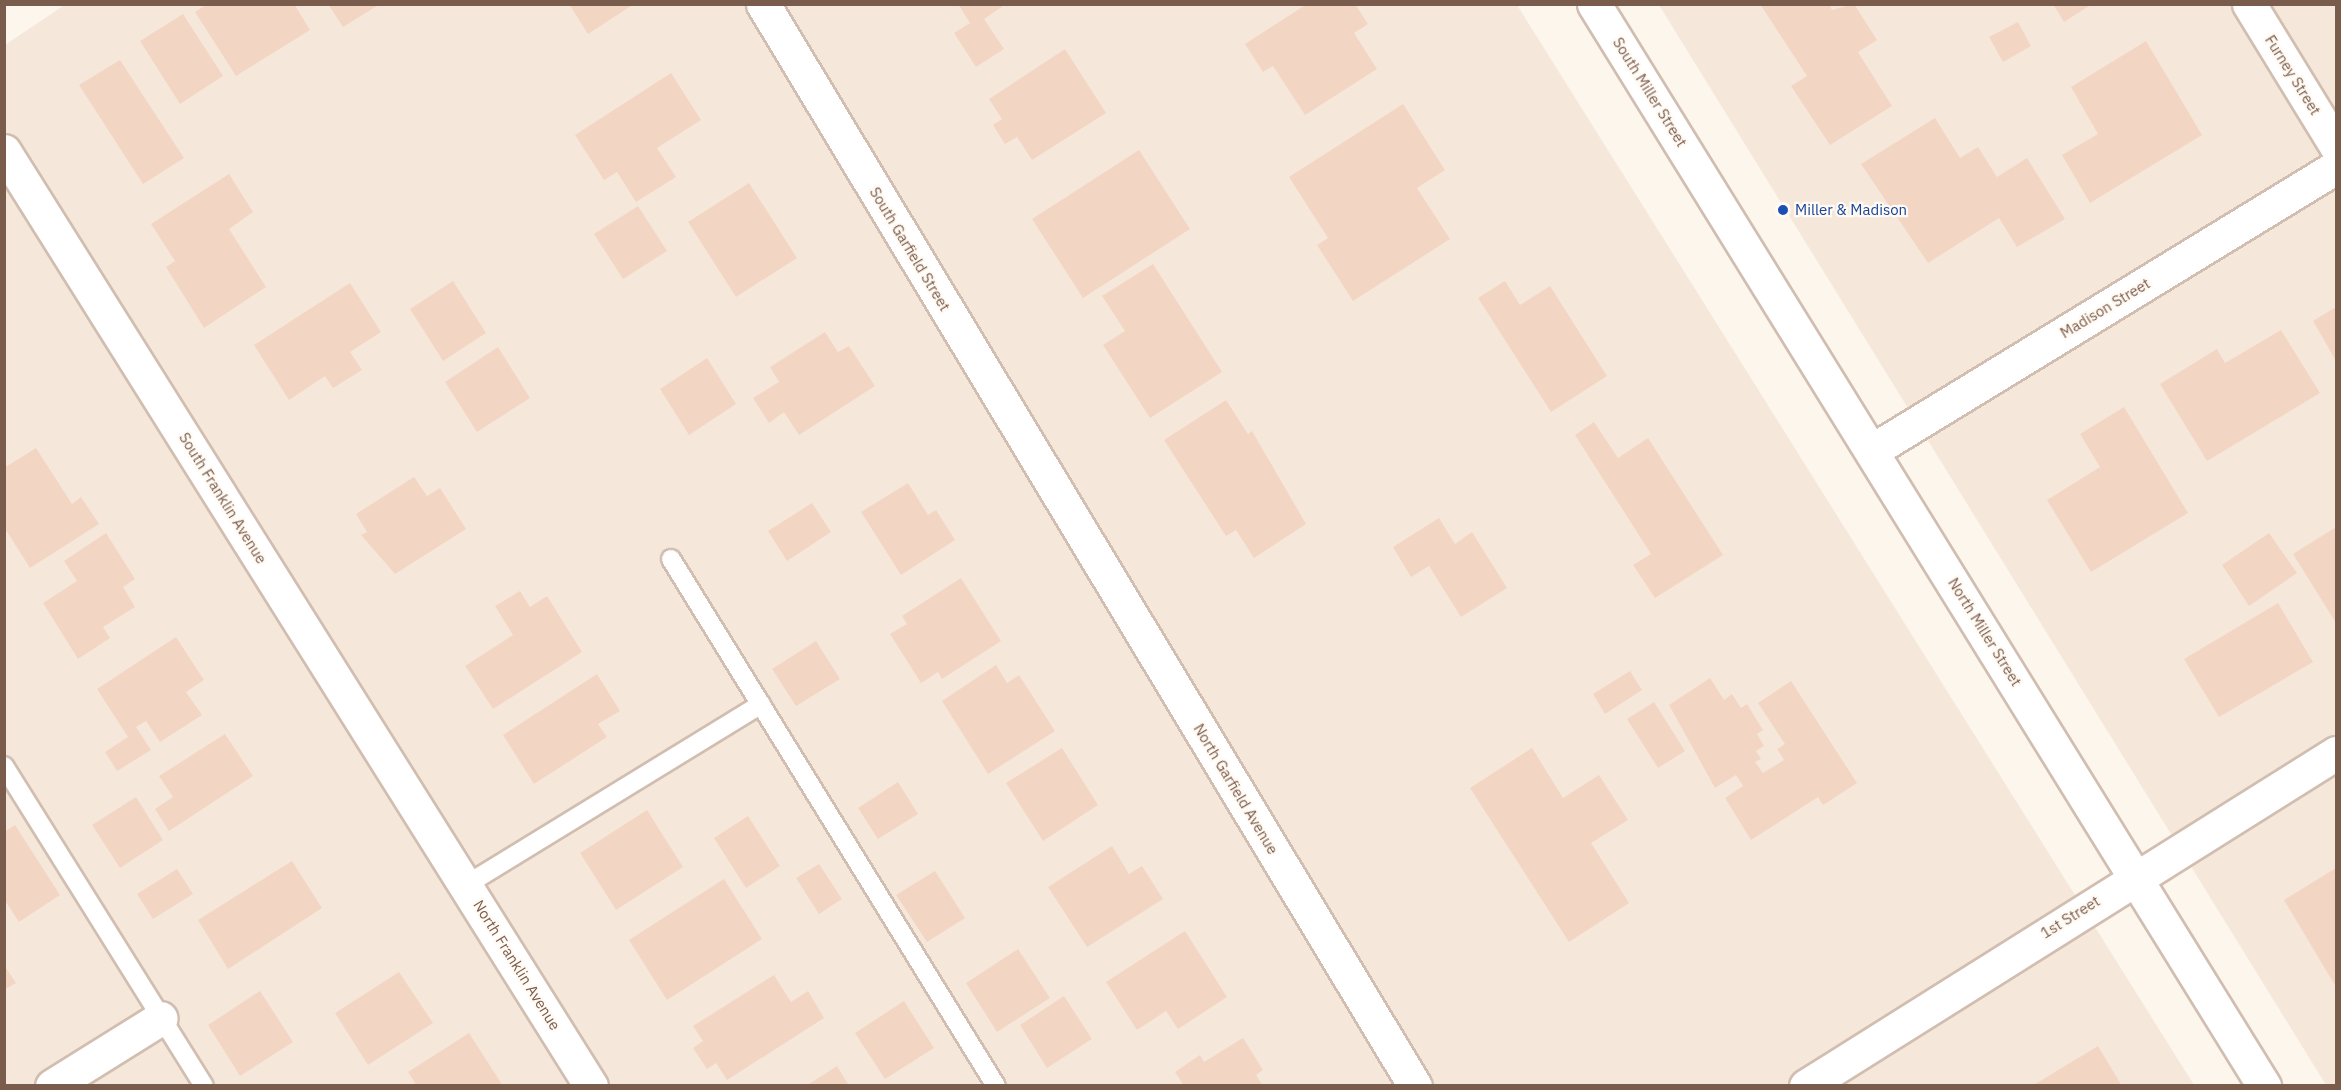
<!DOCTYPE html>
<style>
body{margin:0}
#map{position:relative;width:2341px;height:1090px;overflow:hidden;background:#fdf6ec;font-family:"IBM Plex Sans",sans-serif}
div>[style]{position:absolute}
.residential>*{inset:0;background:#f5e8da}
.building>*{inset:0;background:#f3d5c3}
.roads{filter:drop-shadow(2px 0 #d1beb0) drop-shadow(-2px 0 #d1beb0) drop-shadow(0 2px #d1beb0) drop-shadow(0 -2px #d1beb0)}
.lane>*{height:18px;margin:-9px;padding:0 9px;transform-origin:9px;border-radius:9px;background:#fff}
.street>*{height:33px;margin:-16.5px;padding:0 16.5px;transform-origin:16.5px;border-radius:16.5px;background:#fff}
.secondary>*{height:33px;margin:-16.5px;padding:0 16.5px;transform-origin:16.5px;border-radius:16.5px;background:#fff}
.dots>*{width:16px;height:16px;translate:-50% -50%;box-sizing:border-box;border:3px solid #fffaf3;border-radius:50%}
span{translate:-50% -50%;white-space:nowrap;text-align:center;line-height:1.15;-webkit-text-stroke:4.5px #fffaf3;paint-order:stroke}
.street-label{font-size:15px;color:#7a5c4d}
.transit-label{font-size:15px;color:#164399}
.left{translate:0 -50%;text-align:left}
.frame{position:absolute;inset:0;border:6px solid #7a5c4d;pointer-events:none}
</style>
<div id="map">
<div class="residential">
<div style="clip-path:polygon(66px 4px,1517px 5px,2194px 1085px,5px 1086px,5px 45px)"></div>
<div style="clip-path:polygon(1659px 5px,2336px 5px,2336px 1085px,2326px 1085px)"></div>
</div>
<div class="building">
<div style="clip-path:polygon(207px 4px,294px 4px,310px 30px,236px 76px,195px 12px)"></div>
<div style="clip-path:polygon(328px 4px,380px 4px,343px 27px)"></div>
<div style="clip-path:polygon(569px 4px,634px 4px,588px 34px)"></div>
<div style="clip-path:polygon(958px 4px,1006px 4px,984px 19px,1004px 49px,976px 67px,954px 33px,970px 23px)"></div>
<div style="clip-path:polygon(1307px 4px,1355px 4px,1368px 24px,1354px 33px,1377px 69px,1305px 115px,1273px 66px,1263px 72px,1245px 44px)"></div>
<div style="clip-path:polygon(1760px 4px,1829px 4px,1832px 10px,1854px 4px,1877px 40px,1858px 52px,1892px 106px,1830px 145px,1791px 86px,1807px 76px)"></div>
<div style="clip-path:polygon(2053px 4px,2092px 4px,2064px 22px)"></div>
<div style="clip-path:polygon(183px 14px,223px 76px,180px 104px,140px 41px)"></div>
<div style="clip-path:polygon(2018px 22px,2031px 46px,2003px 62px,1989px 37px)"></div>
<div style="clip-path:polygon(2146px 41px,2202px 135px,2090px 203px,2062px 155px,2098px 134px,2071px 87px)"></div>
<div style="clip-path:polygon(1065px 49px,1106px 113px,1032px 160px,1017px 137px,1005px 144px,993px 125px,1002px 119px,989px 99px)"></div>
<div style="clip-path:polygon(120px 60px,184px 158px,143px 184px,79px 85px)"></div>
<div style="clip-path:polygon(671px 73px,701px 120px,657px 148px,676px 177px,636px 202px,617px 172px,604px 180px,575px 135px)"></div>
<div style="clip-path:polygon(1403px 104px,1445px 170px,1417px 188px,1450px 239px,1353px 301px,1317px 245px,1328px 238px,1289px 177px)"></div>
<div style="clip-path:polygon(1935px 118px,1960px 158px,1978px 147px,1997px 177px,2027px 158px,2065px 219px,2017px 247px,1999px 218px,1928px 263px,1861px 164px)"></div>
<div style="clip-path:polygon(1139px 150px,1190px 229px,1083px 298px,1032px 219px)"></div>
<div style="clip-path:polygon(229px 174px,253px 212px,229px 229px,266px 287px,204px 328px,166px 267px,175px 261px,151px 224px)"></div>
<div style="clip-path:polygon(749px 183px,797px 258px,736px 297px,688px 222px)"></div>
<div style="clip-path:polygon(638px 206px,667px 251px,623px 279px,594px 234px)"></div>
<div style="clip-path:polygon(1153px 264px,1222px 372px,1150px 418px,1103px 345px,1125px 331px,1102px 296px)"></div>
<div style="clip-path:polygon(453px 281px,486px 333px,443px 361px,410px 309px)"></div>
<div style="clip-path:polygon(1505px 281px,1520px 305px,1550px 286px,1607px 376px,1551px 412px,1478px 298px)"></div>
<div style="clip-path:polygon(350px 283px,381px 332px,350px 352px,362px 370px,333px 388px,325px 376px,289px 400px,254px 345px)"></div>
<div style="clip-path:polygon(2336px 307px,2336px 361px,2313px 321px)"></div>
<div style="clip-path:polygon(2281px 330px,2320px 393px,2207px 461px,2160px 384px,2217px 349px,2225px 363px)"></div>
<div style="clip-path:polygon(825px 332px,838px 352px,849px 346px,875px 386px,799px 435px,784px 412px,769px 423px,753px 398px,779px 382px,770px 367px)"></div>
<div style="clip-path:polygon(498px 347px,530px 398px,477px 432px,445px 382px)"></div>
<div style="clip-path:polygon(707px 358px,736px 404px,689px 435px,660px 389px)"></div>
<div style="clip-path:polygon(1226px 400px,1248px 434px,1252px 431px,1306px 524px,1254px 558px,1236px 530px,1226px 536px,1164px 440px)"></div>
<div style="clip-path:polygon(2124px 407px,2188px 513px,2091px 572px,2047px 500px,2100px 467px,2080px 434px)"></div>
<div style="clip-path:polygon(1594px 422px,1618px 458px,1648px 438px,1723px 555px,1655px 598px,1633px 565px,1651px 554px,1575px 435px)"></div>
<div style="clip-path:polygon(36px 448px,72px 504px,81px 497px,99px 524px,30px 568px,4px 527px,4px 468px)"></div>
<div style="clip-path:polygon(414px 477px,427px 496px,440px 488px,466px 529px,395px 574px,361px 535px,367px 532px,356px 514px)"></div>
<div style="clip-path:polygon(908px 483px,928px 515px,936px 510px,955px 540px,901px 575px,861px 512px)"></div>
<div style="clip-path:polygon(812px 503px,831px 532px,787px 561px,768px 531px)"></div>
<div style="clip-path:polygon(1439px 518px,1455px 544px,1472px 532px,1507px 588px,1461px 617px,1429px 566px,1411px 577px,1393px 547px)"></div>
<div style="clip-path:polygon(2336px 527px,2336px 623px,2293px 554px)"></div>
<div style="clip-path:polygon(106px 533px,135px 579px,123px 587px,135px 607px,103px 627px,110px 638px,78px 659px,43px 603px,77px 581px,64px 561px)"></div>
<div style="clip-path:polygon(2269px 533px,2297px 573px,2249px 606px,2222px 565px)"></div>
<div style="clip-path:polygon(961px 578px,1001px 641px,942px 679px,938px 672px,921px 683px,890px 634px,907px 624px,902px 616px)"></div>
<div style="clip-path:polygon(520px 591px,530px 607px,547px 596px,582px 652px,493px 709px,465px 666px,513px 635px,495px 606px)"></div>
<div style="clip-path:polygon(2278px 603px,2313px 662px,2219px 717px,2184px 659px)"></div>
<div style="clip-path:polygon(176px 637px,204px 680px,186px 692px,202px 715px,160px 742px,146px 721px,136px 727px,151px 750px,117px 771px,105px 752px,128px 737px,97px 689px)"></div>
<div style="clip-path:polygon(816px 641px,840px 679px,796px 706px,772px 669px)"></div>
<div style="clip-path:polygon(996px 665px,1007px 683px,1019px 675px,1055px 731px,988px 774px,942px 701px)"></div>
<div style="clip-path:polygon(1630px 671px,1642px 690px,1605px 714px,1593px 694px)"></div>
<div style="clip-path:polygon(597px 674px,620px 711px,598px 724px,607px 737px,534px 784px,503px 735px)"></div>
<div style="clip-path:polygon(1710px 678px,1724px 700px,1732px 694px,1741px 708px,1747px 704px,1763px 730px,1757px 734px,1764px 746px,1756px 751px,1761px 759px,1755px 762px,1763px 773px,1784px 760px,1777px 749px,1785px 744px,1758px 703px,1791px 681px,1857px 783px,1823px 805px,1818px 797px,1751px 840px,1725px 798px,1743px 786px,1736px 775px,1715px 788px,1669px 705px)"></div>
<div style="clip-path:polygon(1654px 702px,1685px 751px,1658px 768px,1627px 719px)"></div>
<div style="clip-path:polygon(225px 734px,253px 776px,169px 831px,155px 809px,173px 797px,159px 776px)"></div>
<div style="clip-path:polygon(1062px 748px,1098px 805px,1043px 841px,1006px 783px)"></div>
<div style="clip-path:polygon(1532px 748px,1563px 798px,1599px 775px,1628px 820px,1591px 843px,1629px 903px,1569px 942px,1470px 788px)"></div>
<div style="clip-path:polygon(898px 782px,918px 814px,878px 839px,858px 808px)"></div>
<div style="clip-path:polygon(136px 797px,163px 840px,120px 868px,92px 825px)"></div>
<div style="clip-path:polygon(647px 810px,683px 867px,616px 910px,580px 853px)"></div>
<div style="clip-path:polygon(748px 816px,780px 866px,746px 888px,714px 838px)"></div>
<div style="clip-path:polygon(15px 825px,60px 895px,19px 922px,4px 899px,4px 832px)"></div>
<div style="clip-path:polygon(1112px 846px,1129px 874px,1142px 866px,1163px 899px,1087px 947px,1048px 887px)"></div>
<div style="clip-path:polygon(292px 861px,322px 908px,228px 969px,198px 920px)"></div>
<div style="clip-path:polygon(819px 864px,842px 899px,819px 914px,796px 878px)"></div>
<div style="clip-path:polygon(2336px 868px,2336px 987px,2284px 900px)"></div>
<div style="clip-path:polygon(177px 869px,193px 894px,153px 919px,137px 894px)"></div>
<div style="clip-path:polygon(935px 871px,965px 918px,927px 942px,896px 895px)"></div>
<div style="clip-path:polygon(724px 879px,762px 939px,667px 1000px,629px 940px)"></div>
<div style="clip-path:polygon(1185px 931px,1227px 997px,1178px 1029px,1166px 1011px,1137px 1030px,1106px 982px)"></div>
<div style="clip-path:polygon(1018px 949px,1050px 998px,997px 1032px,966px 983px)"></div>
<div style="clip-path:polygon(4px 965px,16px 983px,4px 990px)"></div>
<div style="clip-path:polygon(399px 972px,433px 1023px,368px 1065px,335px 1013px)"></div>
<div style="clip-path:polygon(774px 975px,791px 1002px,808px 991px,824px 1018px,727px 1080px,716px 1063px,707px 1069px,693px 1048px,703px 1041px,693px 1026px)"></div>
<div style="clip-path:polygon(260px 991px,293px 1042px,240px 1076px,208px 1025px)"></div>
<div style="clip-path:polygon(1064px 996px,1092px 1039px,1047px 1068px,1020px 1025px)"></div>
<div style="clip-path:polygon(904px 1001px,934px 1048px,885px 1079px,855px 1033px)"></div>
<div style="clip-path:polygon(469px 1033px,503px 1086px,417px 1086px,408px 1072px)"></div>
<div style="clip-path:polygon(1243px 1038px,1263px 1070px,1256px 1075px,1263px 1086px,1184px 1086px,1175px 1072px,1200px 1055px,1204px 1062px)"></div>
<div style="clip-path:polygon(2098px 1046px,2122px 1086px,2032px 1086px)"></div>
<div style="clip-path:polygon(837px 1066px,849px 1086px,806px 1086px)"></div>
</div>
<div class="roads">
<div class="lane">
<div style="left:671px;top:559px;width:619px;rotate:58.34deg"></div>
<div style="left:4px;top:766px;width:377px;rotate:58deg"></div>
<div style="left:466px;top:885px;width:346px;rotate:-31.5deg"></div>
</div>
<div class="street">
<div style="left:763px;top:4px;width:1263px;rotate:58.93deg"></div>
<div style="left:2249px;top:4px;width:167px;rotate:58.5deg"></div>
<div style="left:4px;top:151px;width:1104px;rotate:57.88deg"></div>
<div style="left:1873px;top:450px;width:543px;rotate:-31.43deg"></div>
<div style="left:52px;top:1086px;width:128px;rotate:-32deg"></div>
<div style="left:1806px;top:1086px;width:626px;rotate:-32.14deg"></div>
</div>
<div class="secondary">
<div style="left:1594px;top:4px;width:1273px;rotate:58.23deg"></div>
</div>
</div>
<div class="dots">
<div style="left:1783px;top:210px;background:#1a4fb4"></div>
</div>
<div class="street-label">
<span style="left:2293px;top:75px;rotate:58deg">Furney Street</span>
<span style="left:1650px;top:92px;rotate:58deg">South Miller Street</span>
<span style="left:910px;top:249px;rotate:59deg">South Garfield Street</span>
<span style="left:2105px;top:308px;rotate:-31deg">Madison Street</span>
<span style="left:223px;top:498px;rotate:58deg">South Franklin Avenue</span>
<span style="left:1985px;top:632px;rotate:58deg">North Miller Street</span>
<span style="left:1236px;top:789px;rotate:59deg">North Garfield Avenue</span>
<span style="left:2070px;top:917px;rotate:-32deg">1st Street</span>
<span style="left:517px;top:965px;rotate:58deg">North Franklin Avenue</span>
</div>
<div class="transit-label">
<span class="left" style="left:1795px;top:210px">Miller &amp; Madison</span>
</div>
<div class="frame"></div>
</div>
